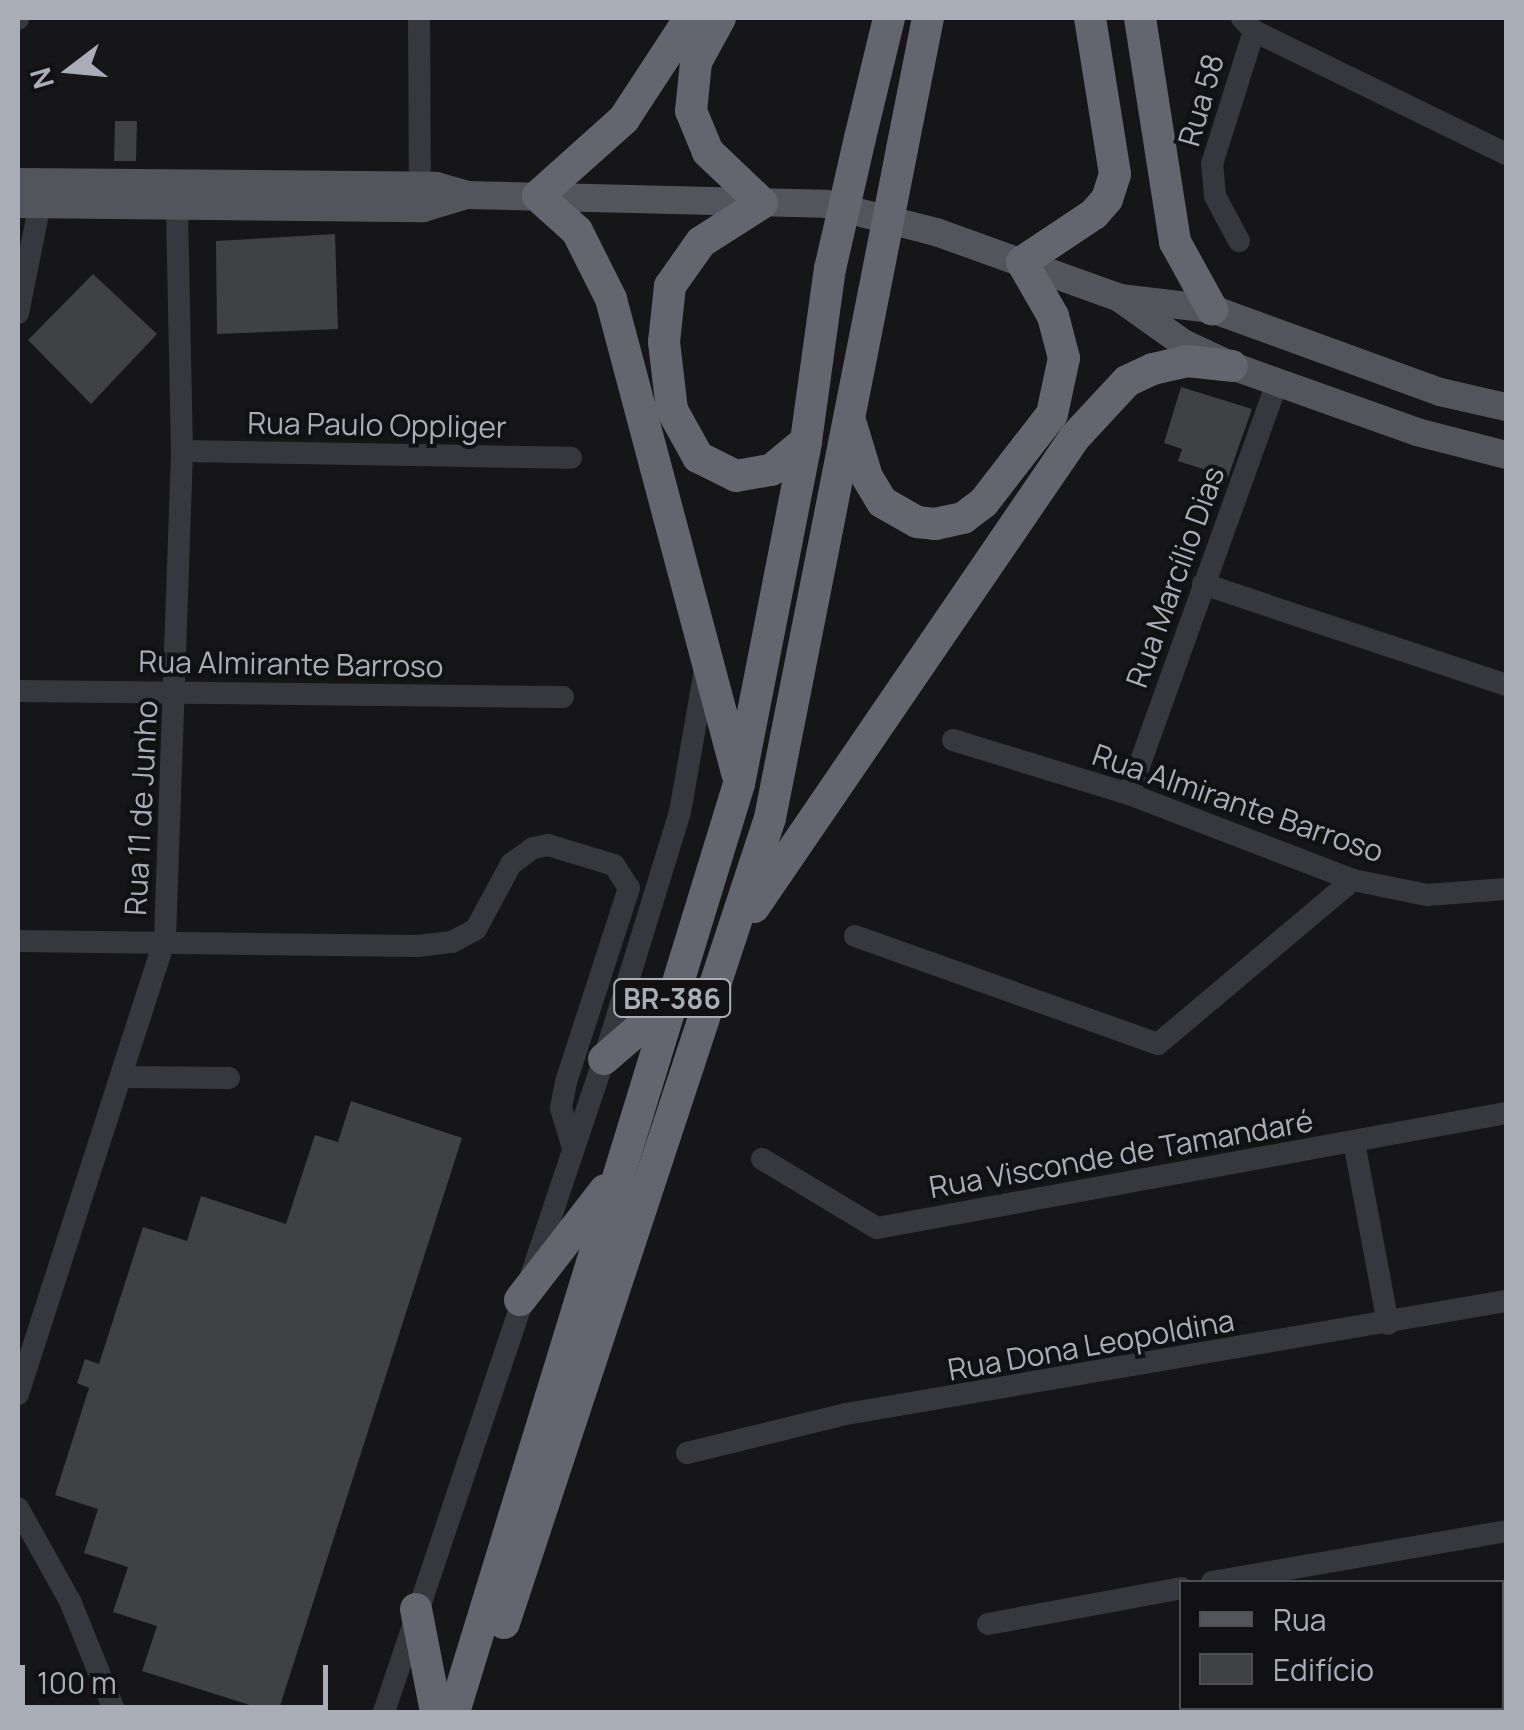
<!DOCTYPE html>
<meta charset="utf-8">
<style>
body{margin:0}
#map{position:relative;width:1524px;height:1730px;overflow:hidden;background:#161618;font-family:Manrope,sans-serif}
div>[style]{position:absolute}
.building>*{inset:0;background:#404145}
.minor>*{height:22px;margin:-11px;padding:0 11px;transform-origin:11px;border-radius:11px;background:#37383d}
.major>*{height:28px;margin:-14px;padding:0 14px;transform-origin:14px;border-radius:14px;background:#53555c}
.highway>*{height:32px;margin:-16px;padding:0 16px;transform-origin:16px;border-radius:16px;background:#63666e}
.highway-bridge>*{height:32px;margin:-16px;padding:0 16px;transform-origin:16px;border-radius:16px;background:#63666e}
span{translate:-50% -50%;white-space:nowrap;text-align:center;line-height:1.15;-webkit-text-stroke:8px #111113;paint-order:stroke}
.shield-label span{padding:2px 8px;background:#111113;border:2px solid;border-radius:8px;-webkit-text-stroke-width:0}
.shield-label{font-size:28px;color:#a8adb8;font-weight:700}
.street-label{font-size:30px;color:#a8adb8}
.frame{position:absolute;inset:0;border:20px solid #a8adb8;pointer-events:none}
.legend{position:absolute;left:1179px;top:1580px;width:325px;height:130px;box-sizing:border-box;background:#111113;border:2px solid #4d4f55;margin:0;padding:12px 18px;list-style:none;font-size:30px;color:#a8adb8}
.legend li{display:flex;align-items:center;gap:20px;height:50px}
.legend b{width:50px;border:2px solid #4d4f55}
.north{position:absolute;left:20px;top:20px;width:100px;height:100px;-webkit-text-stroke:8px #111113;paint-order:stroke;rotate:254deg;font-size:28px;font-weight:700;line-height:40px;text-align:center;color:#a8adb8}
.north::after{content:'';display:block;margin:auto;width:35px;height:45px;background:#a8adb8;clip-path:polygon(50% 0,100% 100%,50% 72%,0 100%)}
.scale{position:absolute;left:20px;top:1665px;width:308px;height:45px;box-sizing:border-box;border:5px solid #a8adb8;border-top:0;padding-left:12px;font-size:30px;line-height:35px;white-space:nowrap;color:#a8adb8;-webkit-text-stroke:8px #111113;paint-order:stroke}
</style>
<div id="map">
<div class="building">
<div style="clip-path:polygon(115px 121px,137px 121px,136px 161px,114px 161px)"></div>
<div style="clip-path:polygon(335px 234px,338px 329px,217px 334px,216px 241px)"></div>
<div style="clip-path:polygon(93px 274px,157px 334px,91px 404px,28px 340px)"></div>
<div style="clip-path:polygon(1181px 387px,1252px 409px,1228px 477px,1178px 461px,1182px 449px,1164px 443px)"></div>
<div style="clip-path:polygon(351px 1101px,462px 1138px,278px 1712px,272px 1712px,142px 1671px,157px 1626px,113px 1612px,128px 1567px,84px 1553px,98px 1509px,55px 1495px,89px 1388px,77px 1383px,85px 1359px,99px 1364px,143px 1227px,187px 1241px,201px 1196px,286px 1224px,315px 1135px,338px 1142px)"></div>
</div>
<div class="minor">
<div style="left:419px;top:18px;width:168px;rotate:89.7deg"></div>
<div style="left:1242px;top:18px;width:18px;rotate:47deg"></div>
<div style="left:1254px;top:31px;width:280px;rotate:26deg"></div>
<div style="left:18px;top:19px;width:1px;rotate:-90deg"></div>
<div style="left:1239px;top:241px;width:51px;rotate:-118.1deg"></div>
<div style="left:1215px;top:196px;width:32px;rotate:-95deg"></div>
<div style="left:1212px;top:164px;width:139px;rotate:-72.5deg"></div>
<div style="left:18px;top:313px;width:111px;rotate:-78.6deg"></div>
<div style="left:182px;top:451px;width:389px;rotate:1deg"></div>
<div style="left:1203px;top:584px;width:319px;rotate:18.4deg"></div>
<div style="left:18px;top:691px;width:545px;rotate:0.63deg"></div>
<div style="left:953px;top:740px;width:184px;rotate:17.1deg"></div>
<div style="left:1129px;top:794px;width:240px;rotate:21deg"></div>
<div style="left:1353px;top:880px;width:76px;rotate:11.5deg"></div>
<div style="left:1427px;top:895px;width:79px;rotate:-4.3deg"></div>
<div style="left:1129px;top:794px;width:439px;rotate:-70.2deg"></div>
<div style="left:855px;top:936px;width:322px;rotate:19.6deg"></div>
<div style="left:1158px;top:1044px;width:255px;rotate:-40.1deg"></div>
<div style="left:18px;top:941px;width:400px;rotate:0.7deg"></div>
<div style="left:418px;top:946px;width:34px;rotate:-7deg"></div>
<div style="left:452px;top:942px;width:27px;rotate:-28deg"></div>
<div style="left:476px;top:929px;width:74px;rotate:-61.7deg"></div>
<div style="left:511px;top:864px;width:27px;rotate:-36deg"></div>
<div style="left:533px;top:848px;width:15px;rotate:-11deg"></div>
<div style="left:548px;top:845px;width:69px;rotate:16.9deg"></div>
<div style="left:614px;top:865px;width:27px;rotate:57deg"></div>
<div style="left:629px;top:888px;width:204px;rotate:108deg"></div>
<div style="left:566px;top:1082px;width:26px;rotate:101deg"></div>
<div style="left:561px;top:1108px;width:42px;rotate:73.3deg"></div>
<div style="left:123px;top:1077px;width:106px;rotate:0.5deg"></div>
<div style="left:1354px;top:1142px;width:185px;rotate:79.4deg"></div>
<div style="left:762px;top:1159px;width:134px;rotate:31deg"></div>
<div style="left:877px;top:1228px;width:639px;rotate:-10.36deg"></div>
<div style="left:18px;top:1394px;width:478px;rotate:-72.1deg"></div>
<div style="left:165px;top:939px;width:488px;rotate:-88deg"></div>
<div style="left:182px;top:451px;width:246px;rotate:-91.2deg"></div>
<div style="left:687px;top:1453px;width:164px;rotate:-13.8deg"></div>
<div style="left:846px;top:1414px;width:670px;rotate:-9.72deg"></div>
<div style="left:18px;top:1508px;width:107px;rotate:60.8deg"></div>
<div style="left:70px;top:1601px;width:120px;rotate:67.9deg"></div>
<div style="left:1212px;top:1582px;width:298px;rotate:-9.8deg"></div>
<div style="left:988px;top:1624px;width:197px;rotate:-10.5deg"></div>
<div style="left:384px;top:1712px;width:689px;rotate:-71.38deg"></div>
<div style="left:604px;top:1059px;width:258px;rotate:-72.9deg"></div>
<div style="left:680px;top:812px;width:149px;rotate:-80deg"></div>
</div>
<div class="major">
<div style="left:18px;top:182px;width:418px;rotate:0.5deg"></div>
<div style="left:436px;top:186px;width:32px;rotate:16deg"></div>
<div style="left:467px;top:195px;width:359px;rotate:1.4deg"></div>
<div style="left:826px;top:204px;width:114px;rotate:14.3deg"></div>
<div style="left:936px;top:232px;width:195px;rotate:19.7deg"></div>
<div style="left:1120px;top:298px;width:93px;rotate:6.8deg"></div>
<div style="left:1212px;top:309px;width:243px;rotate:20deg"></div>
<div style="left:1440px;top:392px;width:68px;rotate:12.8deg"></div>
<div style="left:18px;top:204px;width:405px;rotate:0.6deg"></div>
<div style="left:423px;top:208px;width:46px;rotate:-16.5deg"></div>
<div style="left:1121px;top:299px;width:76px;rotate:35.4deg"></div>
<div style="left:1183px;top:343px;width:54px;rotate:25.1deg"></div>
<div style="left:1232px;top:366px;width:196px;rotate:19.6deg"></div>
<div style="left:1417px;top:432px;width:92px;rotate:14.5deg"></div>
</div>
<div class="highway">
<div style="left:690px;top:18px;width:121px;rotate:123.2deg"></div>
<div style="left:624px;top:119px;width:115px;rotate:138.2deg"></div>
<div style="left:538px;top:196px;width:52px;rotate:41.9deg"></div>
<div style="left:577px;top:231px;width:76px;rotate:63.4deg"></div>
<div style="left:611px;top:299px;width:490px;rotate:75.1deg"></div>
<div style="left:720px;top:18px;width:50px;rotate:118.6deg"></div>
<div style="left:696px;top:62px;width:49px;rotate:95.8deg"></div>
<div style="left:691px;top:111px;width:44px;rotate:67.5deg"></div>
<div style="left:708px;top:152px;width:74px;rotate:43.4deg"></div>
<div style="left:762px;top:203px;width:72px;rotate:147.4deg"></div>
<div style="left:701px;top:242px;width:54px;rotate:125.2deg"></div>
<div style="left:670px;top:286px;width:56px;rotate:96.1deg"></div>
<div style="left:664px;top:342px;width:68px;rotate:83.3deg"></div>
<div style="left:672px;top:410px;width:54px;rotate:61deg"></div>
<div style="left:698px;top:457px;width:42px;rotate:26.6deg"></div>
<div style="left:736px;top:476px;width:36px;rotate:-10deg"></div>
<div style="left:771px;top:470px;width:45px;rotate:-39.6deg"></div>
<div style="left:1140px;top:18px;width:227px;rotate:81.1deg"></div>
<div style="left:1175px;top:242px;width:77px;rotate:61.1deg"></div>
<div style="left:860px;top:138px;width:123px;rotate:-76.4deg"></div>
<div style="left:902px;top:149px;width:134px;rotate:-78.8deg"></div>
<div style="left:851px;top:424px;width:55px;rotate:73.2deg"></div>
<div style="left:867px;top:477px;width:29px;rotate:59deg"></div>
<div style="left:882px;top:502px;width:40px;rotate:29.7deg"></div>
<div style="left:917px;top:522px;width:18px;rotate:6deg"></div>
<div style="left:935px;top:524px;width:29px;rotate:-12deg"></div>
<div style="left:963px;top:518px;width:26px;rotate:-37deg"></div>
<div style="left:984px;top:502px;width:111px;rotate:-52.3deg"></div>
<div style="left:1052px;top:414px;width:57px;rotate:-77.9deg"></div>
<div style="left:1064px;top:358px;width:43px;rotate:-104.7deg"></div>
<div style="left:1053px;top:316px;width:62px;rotate:-119.9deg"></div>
<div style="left:1022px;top:262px;width:87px;rotate:-33.7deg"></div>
<div style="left:1094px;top:214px;width:20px;rotate:-49deg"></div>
<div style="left:1107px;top:199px;width:26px;rotate:-72deg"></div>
<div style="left:1115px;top:174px;width:158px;rotate:-99.1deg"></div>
<div style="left:754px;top:907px;width:569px;rotate:-55.67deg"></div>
<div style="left:1075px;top:437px;width:76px;rotate:-47.1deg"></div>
<div style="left:1127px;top:381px;width:29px;rotate:-25deg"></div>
<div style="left:1153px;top:369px;width:35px;rotate:-13deg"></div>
<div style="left:1187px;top:361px;width:45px;rotate:6.3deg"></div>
<div style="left:604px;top:1059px;width:90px;rotate:-40.9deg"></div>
<div style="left:520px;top:1300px;width:139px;rotate:-52.3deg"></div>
<div style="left:416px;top:1609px;width:105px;rotate:79deg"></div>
<div style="left:504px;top:1623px;width:848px;rotate:-71.71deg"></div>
<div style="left:770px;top:818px;width:536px;rotate:-78.82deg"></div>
<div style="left:454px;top:1712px;width:971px;rotate:-72.93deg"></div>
<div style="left:739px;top:784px;width:349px;rotate:-78.9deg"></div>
<div style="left:806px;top:441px;width:174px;rotate:-82.1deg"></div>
</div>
<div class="highway-bridge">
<div style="left:830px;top:269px;width:134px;rotate:-77.1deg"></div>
<div style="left:874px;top:292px;width:146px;rotate:-78.9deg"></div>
</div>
<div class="shield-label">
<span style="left:672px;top:998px">BR-386</span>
</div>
<div class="street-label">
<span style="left:1201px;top:100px;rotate:-74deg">Rua 58</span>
<span style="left:377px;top:425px;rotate:1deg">Rua Paulo Oppliger</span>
<span style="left:1175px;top:577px;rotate:-70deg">Rua Marcílio Dias</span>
<span style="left:291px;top:664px;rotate:1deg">Rua Almirante Barroso</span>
<span style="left:1238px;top:803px;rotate:19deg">Rua Almirante Barroso</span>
<span style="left:141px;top:808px;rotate:-87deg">Rua 11 de Junho</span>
<span style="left:1121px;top:1154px;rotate:-10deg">Rua Visconde de Tamandaré</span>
<span style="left:1091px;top:1345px;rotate:-10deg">Rua Dona Leopoldina</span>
</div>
<div class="frame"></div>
<ul class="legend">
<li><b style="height:12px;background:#53555c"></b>Rua</li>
<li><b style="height:28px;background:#404145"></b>Edifício</li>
</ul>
<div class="north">N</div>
<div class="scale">100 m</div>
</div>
